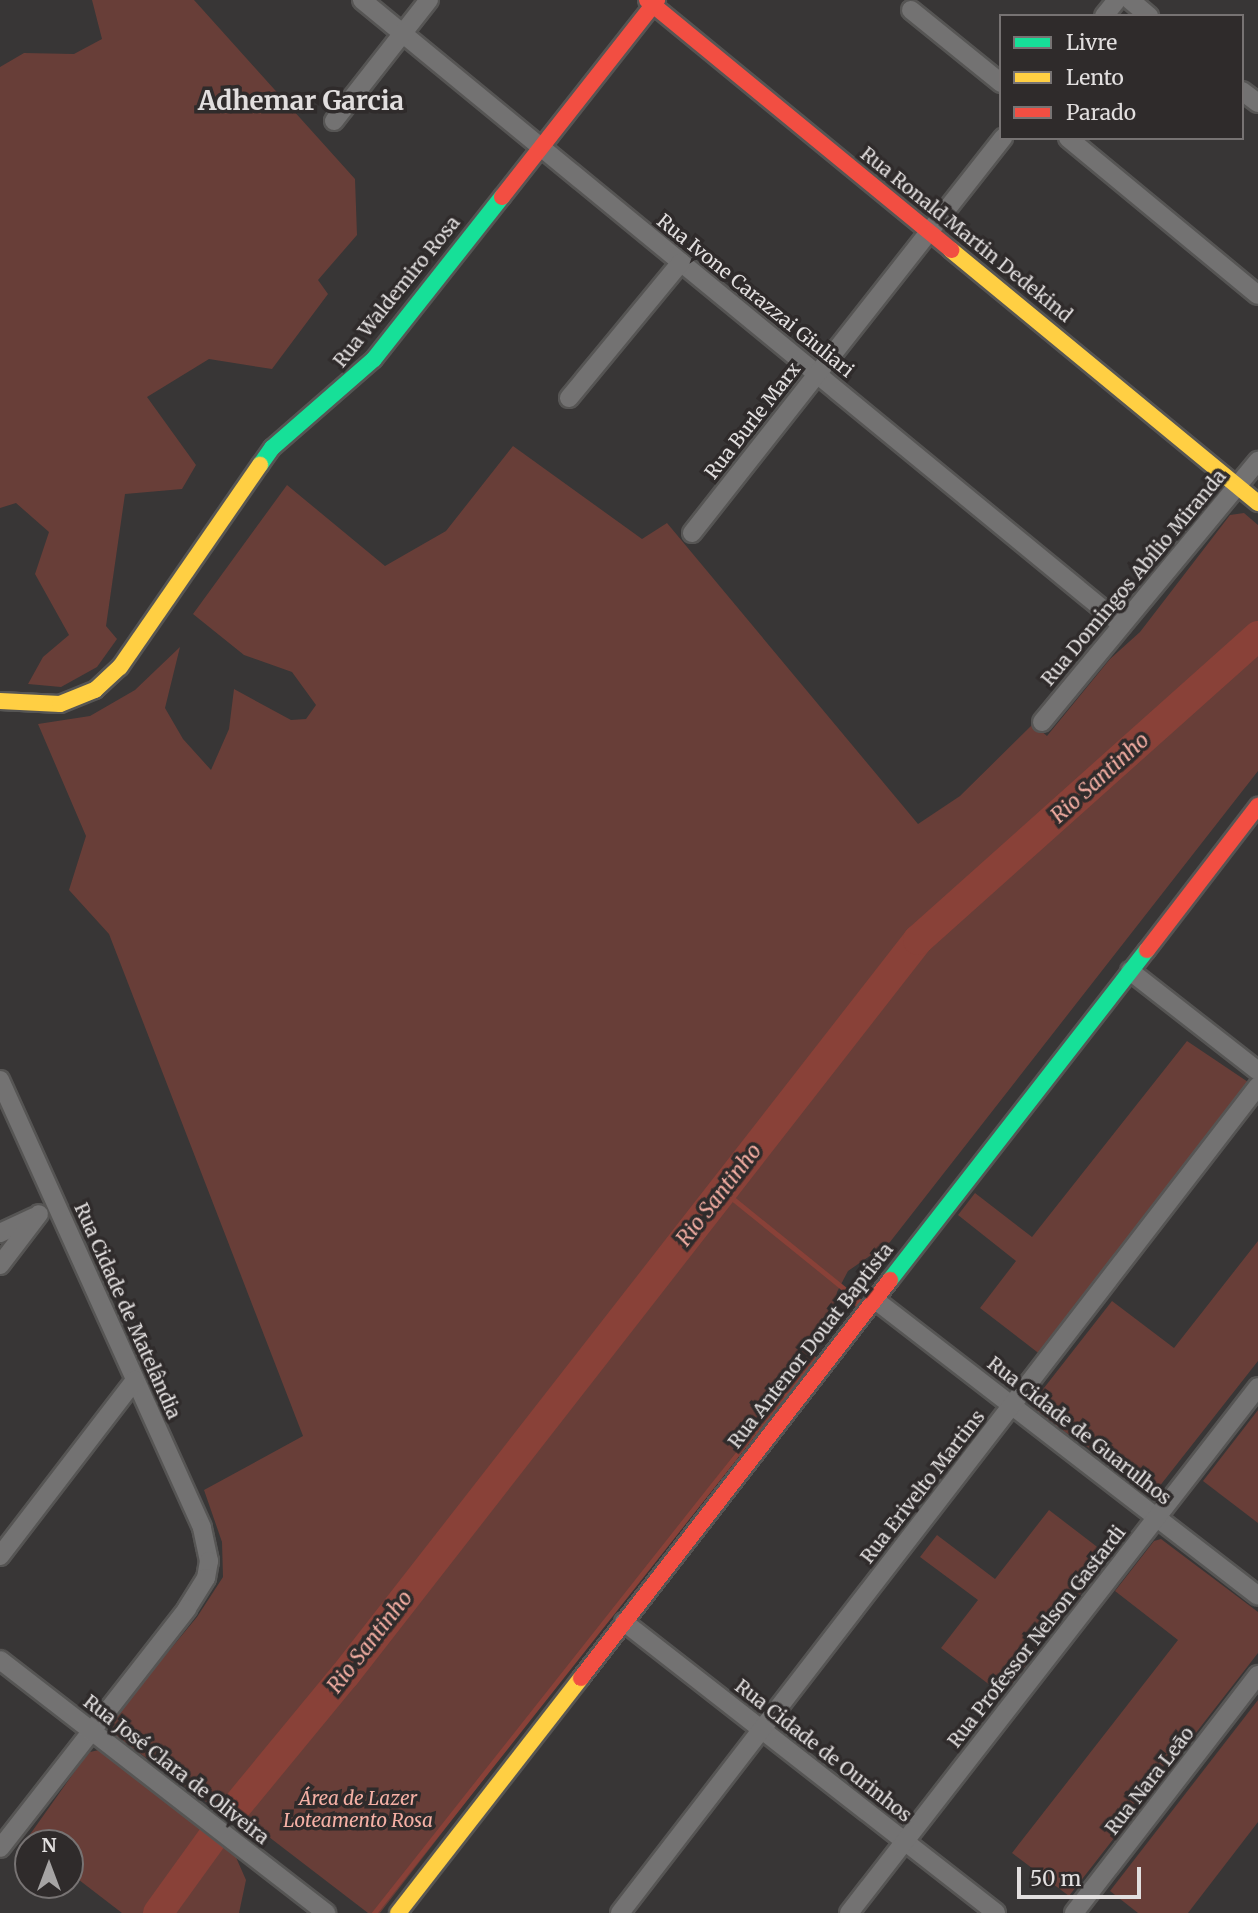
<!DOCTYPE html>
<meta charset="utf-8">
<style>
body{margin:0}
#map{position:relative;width:1258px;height:1913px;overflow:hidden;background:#383636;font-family:Merriweather,serif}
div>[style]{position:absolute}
.green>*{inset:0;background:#683e38}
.stream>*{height:5px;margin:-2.5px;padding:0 2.5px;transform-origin:2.5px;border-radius:2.5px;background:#894138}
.river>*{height:30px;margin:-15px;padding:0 15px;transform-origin:15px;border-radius:15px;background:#894138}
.roads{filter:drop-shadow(2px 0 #565554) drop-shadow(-2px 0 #565554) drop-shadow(0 2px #565554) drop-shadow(0 -2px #565554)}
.street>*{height:18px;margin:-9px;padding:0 9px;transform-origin:9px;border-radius:9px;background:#737272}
.fast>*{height:16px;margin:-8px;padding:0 8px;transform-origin:8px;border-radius:8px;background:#16e098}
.slow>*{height:16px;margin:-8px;padding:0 8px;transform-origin:8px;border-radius:8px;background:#ffcf43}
.jam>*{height:16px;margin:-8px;padding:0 8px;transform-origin:8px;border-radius:8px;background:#f24e42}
span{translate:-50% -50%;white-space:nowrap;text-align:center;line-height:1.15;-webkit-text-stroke:7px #2f2b2b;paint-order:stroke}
.street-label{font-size:19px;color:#e2dfdf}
.park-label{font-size:19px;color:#f5b0a5;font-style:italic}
.water-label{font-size:21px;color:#f2ada2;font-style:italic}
.district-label{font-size:26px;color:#e2dfdf;font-weight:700}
.legend{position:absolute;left:999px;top:14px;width:245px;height:126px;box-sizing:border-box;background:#2f2b2b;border:2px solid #777373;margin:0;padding:9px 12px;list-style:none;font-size:21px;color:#e2dfdf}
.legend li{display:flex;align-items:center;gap:14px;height:35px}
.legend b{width:35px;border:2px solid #777373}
.north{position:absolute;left:14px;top:1829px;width:70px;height:70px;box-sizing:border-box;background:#2f2b2b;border:2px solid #777373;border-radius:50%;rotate:0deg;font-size:19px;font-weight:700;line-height:28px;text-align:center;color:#e2dfdf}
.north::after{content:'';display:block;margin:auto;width:24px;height:32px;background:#a6a4a4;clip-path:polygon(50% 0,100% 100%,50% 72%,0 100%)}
.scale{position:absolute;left:1017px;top:1867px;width:124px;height:32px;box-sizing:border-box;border:4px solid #e2dfdf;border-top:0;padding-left:9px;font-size:21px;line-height:24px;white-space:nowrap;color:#e2dfdf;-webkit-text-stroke:5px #2f2b2b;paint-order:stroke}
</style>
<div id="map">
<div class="green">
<div style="clip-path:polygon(92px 0,194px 0,355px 179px,357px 235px,318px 280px,328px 294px,272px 369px,209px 359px,147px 397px,196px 465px,182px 489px,125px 494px,106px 626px,117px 639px,97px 667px,61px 687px,28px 684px,43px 657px,69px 635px,35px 574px,49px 532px,16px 503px,0 508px,0 67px,24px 53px,74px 54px,102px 39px)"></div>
<div style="clip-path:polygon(513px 446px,642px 539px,667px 523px,918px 824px,960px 796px,1033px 724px,1047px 736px,1110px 659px,1140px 632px,1230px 515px,1244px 513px,1258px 525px,1258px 771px,890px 1242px,848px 1271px,837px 1292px,833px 1327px,380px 1913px,368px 1913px,248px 1821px,228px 1818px,111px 1732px,110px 1722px,197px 1617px,223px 1577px,222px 1542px,204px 1490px,303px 1436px,109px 934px,69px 890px,86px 836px,38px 724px,90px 716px,135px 690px,180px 647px,165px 708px,183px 739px,211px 770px,229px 729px,234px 689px,291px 720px,306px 719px,316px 705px,292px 672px,244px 655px,193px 614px,287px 485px,385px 566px,446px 531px)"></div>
<div style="clip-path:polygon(1187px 1041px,1248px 1082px,1250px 1088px,1041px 1355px,980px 1308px,1016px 1261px,958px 1215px,975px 1193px,1032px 1237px)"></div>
<div style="clip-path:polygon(1258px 1241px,1258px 1361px,1155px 1492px,1035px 1412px,1033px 1402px,1112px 1301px,1174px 1348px)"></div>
<div style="clip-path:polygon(1258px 1410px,1258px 1523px,1203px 1481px)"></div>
<div style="clip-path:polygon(1049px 1510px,1109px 1556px,1003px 1695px,941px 1648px,978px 1600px,920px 1557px,937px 1535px,995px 1579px)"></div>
<div style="clip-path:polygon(1161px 1539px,1258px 1612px,1258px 1653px,1069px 1896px,1012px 1853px,1178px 1640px,1115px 1591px,1154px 1541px)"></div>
<div style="clip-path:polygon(1258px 1700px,1258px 1822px,1188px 1913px,1138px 1913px,1110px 1891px)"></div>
<div style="clip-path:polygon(99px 1750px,235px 1855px,246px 1880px,239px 1913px,122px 1913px,70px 1873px,70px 1843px,26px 1840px,80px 1764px,90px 1752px)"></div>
</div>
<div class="stream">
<div style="left:722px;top:1190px;width:176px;rotate:39deg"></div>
<div style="left:859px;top:1301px;width:4px;rotate:135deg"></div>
<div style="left:374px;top:1913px;width:708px;rotate:-51.66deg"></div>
</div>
<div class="river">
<div style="left:236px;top:1807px;width:171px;rotate:-50.5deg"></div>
<div style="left:345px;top:1675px;width:932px;rotate:-52.06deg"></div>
<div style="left:918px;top:940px;width:456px;rotate:-41.8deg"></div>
<div style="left:158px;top:1913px;width:92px;rotate:-54.2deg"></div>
</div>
<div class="roads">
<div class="street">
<div style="left:362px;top:0;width:984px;rotate:39.43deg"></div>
<div style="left:1130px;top:0;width:25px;rotate:40deg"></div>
<div style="left:911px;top:10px;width:116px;rotate:39deg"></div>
<div style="left:1104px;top:16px;width:21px;rotate:-51deg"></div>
<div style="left:1242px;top:91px;width:20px;rotate:37deg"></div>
<div style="left:334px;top:121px;width:154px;rotate:-51.9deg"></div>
<div style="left:1068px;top:138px;width:246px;rotate:39.6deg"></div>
<div style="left:569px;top:398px;width:176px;rotate:-50.5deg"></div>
<div style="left:692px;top:533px;width:503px;rotate:-51.79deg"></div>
<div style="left:1042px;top:722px;width:339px;rotate:-50.4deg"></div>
<div style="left:1130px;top:971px;width:162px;rotate:38deg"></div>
<div style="left:0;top:1080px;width:491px;rotate:65.7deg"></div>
<div style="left:202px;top:1528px;width:34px;rotate:78deg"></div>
<div style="left:209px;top:1561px;width:17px;rotate:100deg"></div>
<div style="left:206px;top:1578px;width:36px;rotate:122deg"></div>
<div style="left:187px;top:1609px;width:303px;rotate:128deg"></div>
<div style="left:0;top:1233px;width:38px;rotate:-25deg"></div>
<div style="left:0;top:1265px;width:64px;rotate:-52.6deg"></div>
<div style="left:874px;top:1299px;width:485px;rotate:37.7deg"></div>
<div style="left:0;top:1556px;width:222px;rotate:-52.5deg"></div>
<div style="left:624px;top:1622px;width:472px;rotate:38deg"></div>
<div style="left:0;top:1660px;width:413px;rotate:37.8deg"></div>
<div style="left:620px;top:1913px;width:1044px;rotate:-52.35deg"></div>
<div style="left:849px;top:1913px;width:666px;rotate:-52.13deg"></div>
<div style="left:1074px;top:1913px;width:301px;rotate:-52.3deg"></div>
</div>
<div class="fast">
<div style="left:260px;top:465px;width:21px;rotate:-55deg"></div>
<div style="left:272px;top:448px;width:135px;rotate:-41.1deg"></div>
<div style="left:374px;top:359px;width:206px;rotate:-51.7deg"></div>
<div style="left:890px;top:1280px;width:418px;rotate:-52.1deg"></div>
</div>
<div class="slow">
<div style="left:951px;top:250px;width:398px;rotate:39.5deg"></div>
<div style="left:0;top:701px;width:60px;rotate:2.9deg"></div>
<div style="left:60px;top:704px;width:38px;rotate:-22deg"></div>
<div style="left:95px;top:690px;width:34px;rotate:-43deg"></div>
<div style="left:120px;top:667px;width:246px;rotate:-55.3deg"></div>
<div style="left:398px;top:1913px;width:298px;rotate:-52.1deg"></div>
</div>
<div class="jam">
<div style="left:647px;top:0;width:394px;rotate:39.4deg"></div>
<div style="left:502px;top:197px;width:251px;rotate:-51.8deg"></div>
<div style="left:1147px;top:950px;width:182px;rotate:-52.4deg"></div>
<div style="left:581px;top:1678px;width:504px;rotate:-52.17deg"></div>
</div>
</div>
<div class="street-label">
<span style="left:966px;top:235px;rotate:39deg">Rua Ronald Martin Dedekind</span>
<span style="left:397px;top:292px;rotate:-51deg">Rua Waldemiro Rosa</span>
<span style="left:755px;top:296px;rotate:39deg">Rua Ivone Carazzai Giuliari</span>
<span style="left:753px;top:421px;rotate:-52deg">Rua Burle Marx</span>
<span style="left:1134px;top:578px;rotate:-50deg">Rua Domingos Abílio Miranda</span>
<span style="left:127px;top:1311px;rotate:66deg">Rua Cidade de Matelândia</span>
<span style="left:811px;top:1346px;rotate:-52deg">Rua Antenor Douat Baptista</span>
<span style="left:1079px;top:1431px;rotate:38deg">Rua Cidade de Guarulhos</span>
<span style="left:923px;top:1487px;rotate:-52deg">Rua Erivelto Martins</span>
<span style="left:1037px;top:1637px;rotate:-52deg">Rua Professor Nelson Gastardi</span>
<span style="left:823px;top:1751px;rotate:38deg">Rua Cidade de Ourinhos</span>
<span style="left:176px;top:1770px;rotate:38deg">Rua José Clara de Oliveira</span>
<span style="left:1150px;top:1781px;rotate:-52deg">Rua Nara Leão</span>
</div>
<div class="park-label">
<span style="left:358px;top:1810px">Área de Lazer<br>Loteamento Rosa</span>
</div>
<div class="water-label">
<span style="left:1100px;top:778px;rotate:-42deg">Rio Santinho</span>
<span style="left:719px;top:1195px;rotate:-52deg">Rio Santinho</span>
<span style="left:370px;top:1642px;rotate:-52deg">Rio Santinho</span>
</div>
<div class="district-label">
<span style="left:301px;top:101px">Adhemar Garcia</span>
</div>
<ul class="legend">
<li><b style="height:9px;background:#16e098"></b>Livre</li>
<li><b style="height:9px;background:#ffcf43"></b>Lento</li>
<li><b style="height:9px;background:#f24e42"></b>Parado</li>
</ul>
<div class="north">N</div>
<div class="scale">50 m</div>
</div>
